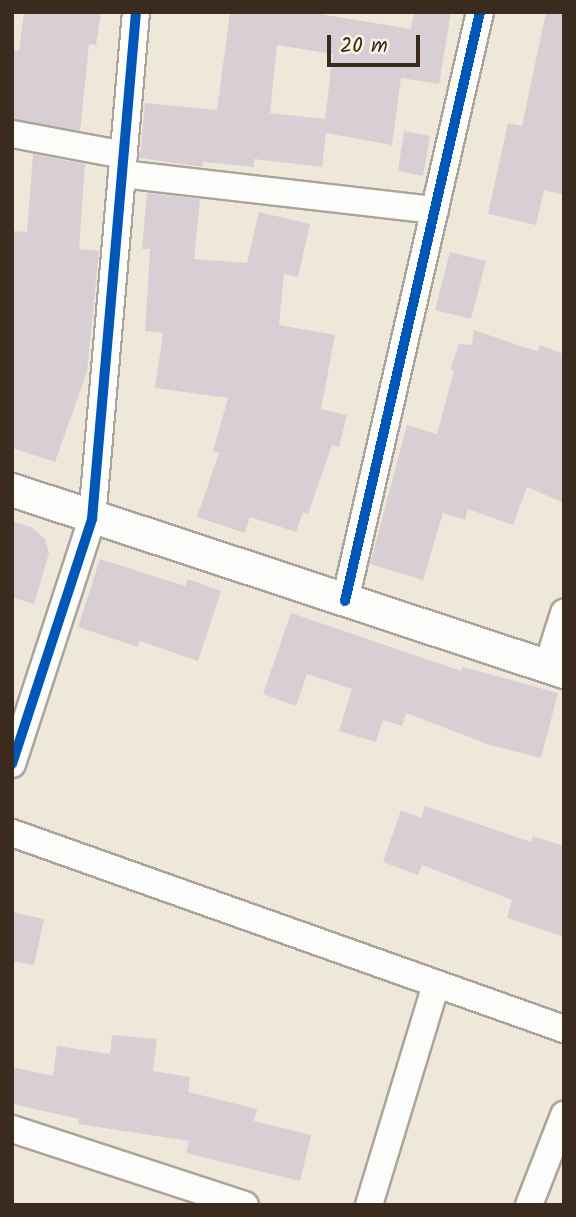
<!DOCTYPE html>
<style>
body{margin:0}
#map{position:relative;width:576px;height:1217px;overflow:hidden;background:#eee8db;font-family:Kalam,sans-serif}
div>[style]{position:absolute}
.building>*{inset:0;background:#d7cfd3}
.roads{filter:drop-shadow(2px 0 #aaa49b) drop-shadow(-2px 0 #aaa49b) drop-shadow(0 2px #aaa49b) drop-shadow(0 -2px #aaa49b)}
.minor>*{height:26px;margin:-13px;padding:0 13px;transform-origin:13px;border-radius:13px;background:#fcfcfa}
.tertiary>*{height:32px;margin:-16px;padding:0 16px;transform-origin:16px;border-radius:16px;background:#fcfcfa}
.cycleway>*{height:10px;margin:-5px;padding:0 5px;transform-origin:5px;border-radius:5px;background:#0057b8}
span{translate:-50% -50%;white-space:nowrap;text-align:center;line-height:1.15;-webkit-text-stroke:6px #fcf5e5;paint-order:stroke}
.frame{position:absolute;inset:0;border:14px solid #3b2a1e;pointer-events:none}
.scale{position:absolute;left:327px;top:35px;width:93px;height:32px;box-sizing:border-box;border:4px solid #3b2a1e;border-top:0;padding-left:9px;font-size:21px;line-height:24px;white-space:nowrap;color:#3b2a1e;-webkit-text-stroke:5px #fcf5e5;paint-order:stroke}
</style>
<div id="map">
<div class="building">
<div style="clip-path:polygon(24px 12px,101px 12px,96px 45px,89px 44px,80px 131px,12px 119px,12px 50px,19px 51px)"></div>
<div style="clip-path:polygon(evenodd,230px 12px,307px 12px,411px 29px,414px 12px,451px 12px,439px 84px,401px 78px,392px 145px,326px 133px,322px 167px,254px 159px,254px 167px,203px 162px,203px 167px,140px 158px,145px 103px,217px 110px,230px 12px,277px 45px,333px 54px,325px 119px,270px 113px,277px 45px)"></div>
<div style="clip-path:polygon(546px 12px,564px 12px,564px 195px,544px 190px,536px 225px,488px 214px,508px 123px,522px 126px)"></div>
<div style="clip-path:polygon(404px 131px,430px 136px,423px 176px,398px 171px)"></div>
<div style="clip-path:polygon(33px 154px,85px 164px,79px 249px,99px 251px,87px 372px,55px 462px,12px 448px,12px 231px,27px 232px)"></div>
<div style="clip-path:polygon(147px 193px,200px 199px,194px 259px,247px 263px,259px 212px,310px 224px,298px 277px,284px 274px,279px 325px,335px 335px,321px 409px,347px 415px,339px 447px,332px 445px,308px 514px,303px 512px,296px 532px,250px 517px,245px 533px,197px 517px,219px 453px,213px 451px,228px 398px,155px 388px,163px 333px,145px 331px,150px 249px,142px 249px)"></div>
<div style="clip-path:polygon(450px 252px,486px 261px,471px 319px,435px 310px)"></div>
<div style="clip-path:polygon(474px 330px,523px 347px,538px 351px,540px 345px,564px 354px,564px 503px,527px 487px,513px 525px,468px 509px,465px 520px,443px 513px,423px 580px,370px 564px,407px 425px,437px 434px,454px 371px,450px 370px,459px 344px,472px 345px)"></div>
<div style="clip-path:polygon(12px 521px,31px 527px,45px 539px,49px 553px,34px 604px,12px 597px)"></div>
<div style="clip-path:polygon(100px 559px,185px 586px,188px 579px,221px 591px,198px 661px,140px 641px,138px 647px,78px 627px)"></div>
<div style="clip-path:polygon(291px 613px,461px 671px,463px 667px,558px 693px,541px 758px,490px 745px,406px 713px,402px 726px,383px 720px,376px 742px,339px 731px,352px 689px,307px 674px,296px 706px,263px 694px)"></div>
<div style="clip-path:polygon(425px 806px,531px 842px,533px 836px,564px 846px,564px 937px,507px 918px,512px 900px,422px 865px,418px 875px,383px 862px,401px 810px,421px 818px)"></div>
<div style="clip-path:polygon(12px 912px,44px 919px,34px 965px,12px 961px)"></div>
<div style="clip-path:polygon(112px 1035px,157px 1039px,153px 1071px,190px 1077px,188px 1092px,257px 1109px,254px 1121px,311px 1135px,300px 1181px,186px 1153px,189px 1141px,78px 1124px,79px 1119px,12px 1104px,12px 1067px,53px 1076px,57px 1046px,110px 1054px)"></div>
</div>
<div class="roads">
<div class="minor">
<div style="left:12px;top:134px;width:114px;rotate:10.6deg"></div>
<div style="left:122px;top:174px;width:315px;rotate:6.6deg"></div>
<div style="left:345px;top:601px;width:604px;rotate:-77.09deg"></div>
<div style="left:547px;top:667px;width:57px;rotate:-72.5deg"></div>
<div style="left:12px;top:764px;width:258px;rotate:-71.9deg"></div>
<div style="left:92px;top:519px;width:509px;rotate:-85.04deg"></div>
<div style="left:12px;top:833px;width:586px;rotate:19.55deg"></div>
<div style="left:12px;top:1129px;width:245px;rotate:18.1deg"></div>
<div style="left:369px;top:1205px;width:231px;rotate:-73.1deg"></div>
<div style="left:529px;top:1205px;width:97px;rotate:-68.7deg"></div>
</div>
<div class="tertiary">
<div style="left:12px;top:490px;width:581px;rotate:18.25deg"></div>
</div>
</div>
<div class="cycleway">
<div style="left:345px;top:601px;width:604px;rotate:-77.09deg"></div>
<div style="left:12px;top:764px;width:258px;rotate:-71.9deg"></div>
<div style="left:92px;top:519px;width:509px;rotate:-85.04deg"></div>
</div>
<div class="frame"></div>
<div class="scale">20 m</div>
</div>
